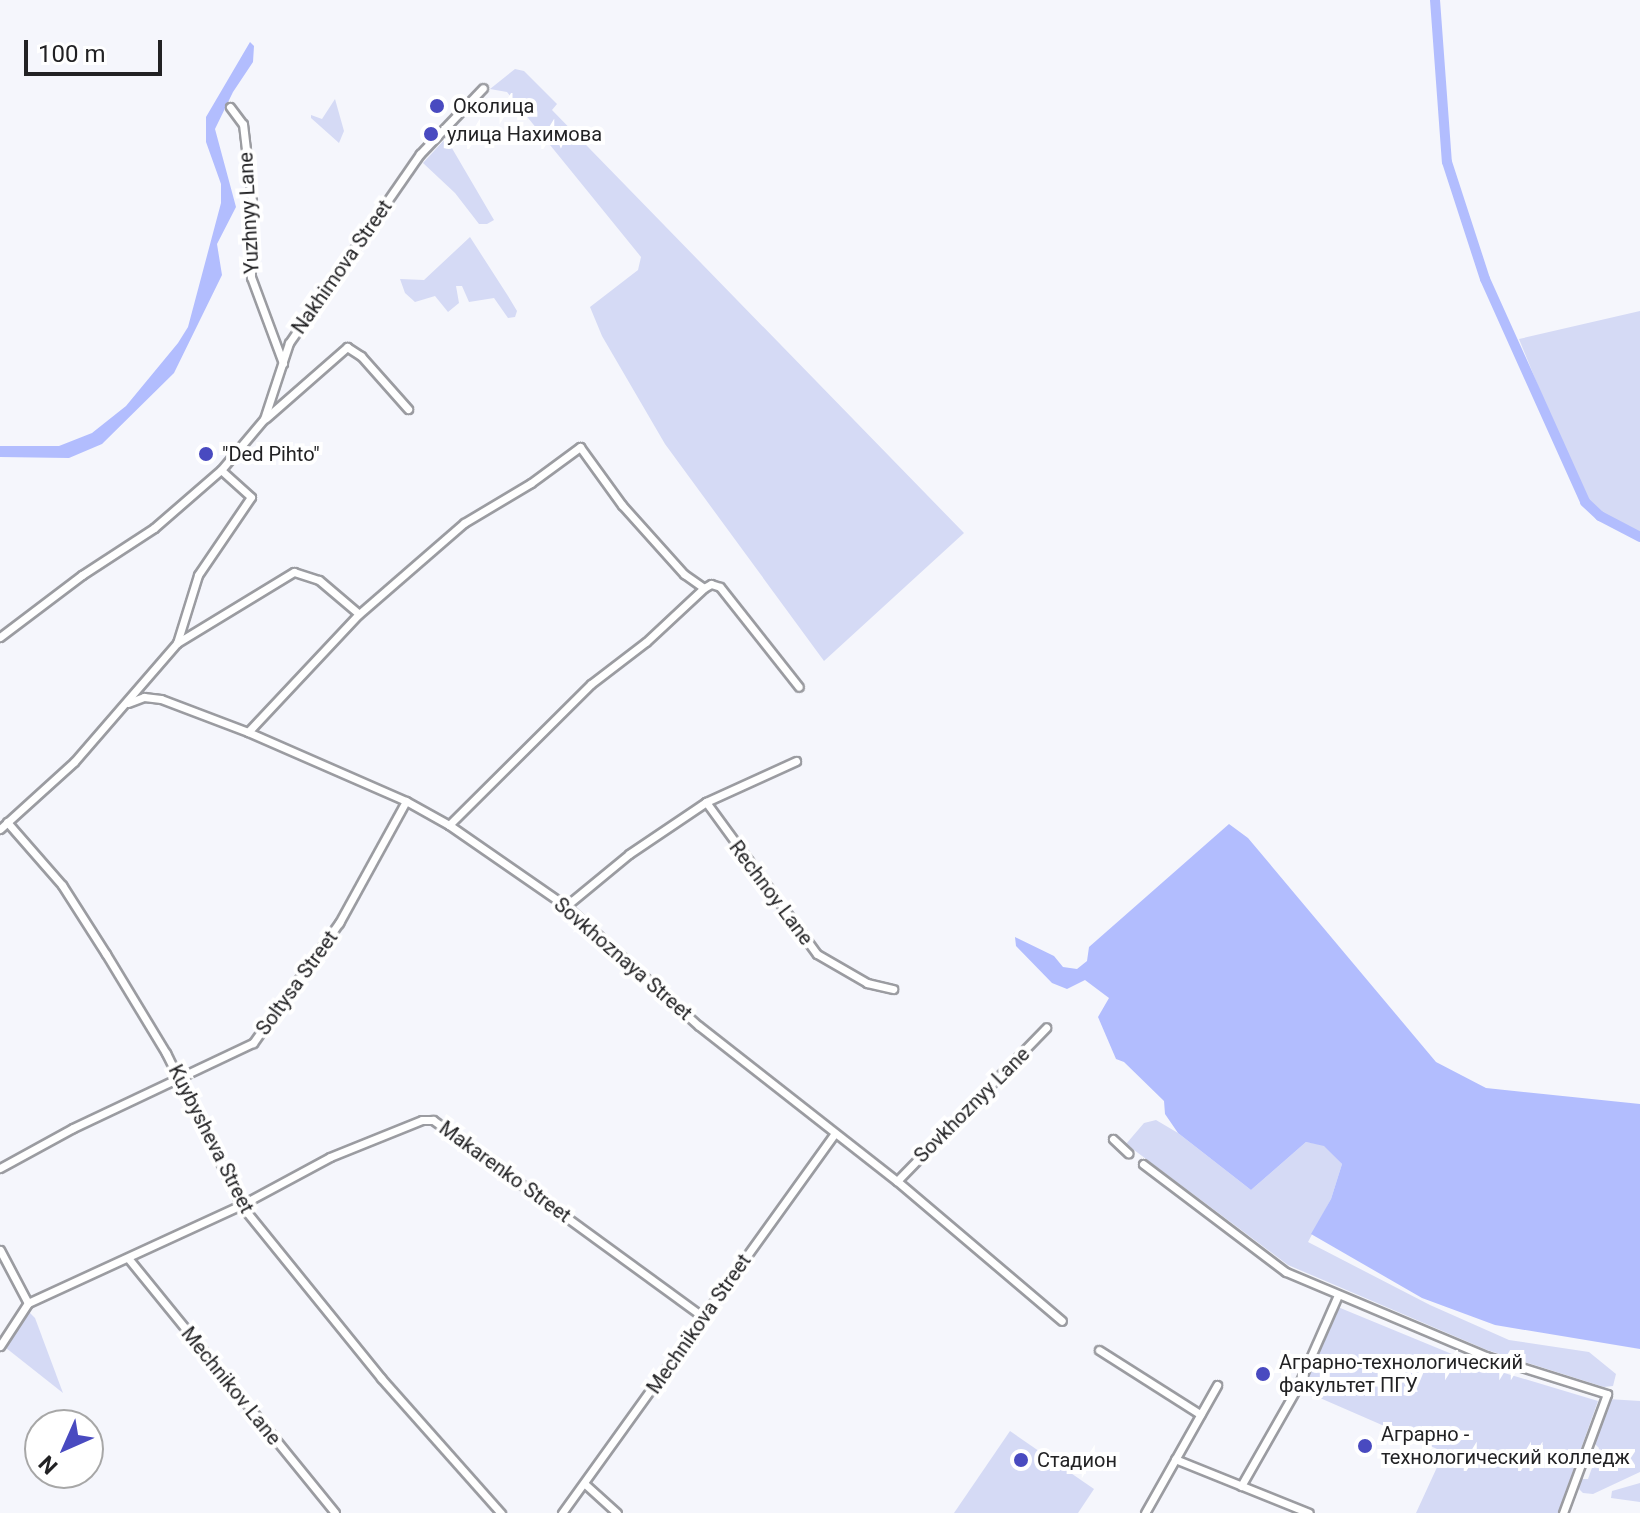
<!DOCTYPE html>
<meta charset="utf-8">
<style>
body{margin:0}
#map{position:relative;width:1640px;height:1513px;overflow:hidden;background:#f5f6fc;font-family:Roboto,sans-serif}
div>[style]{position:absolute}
.green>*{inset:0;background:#d5daf5}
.water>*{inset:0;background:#b2bdfe}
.canal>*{height:10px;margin:-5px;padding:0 5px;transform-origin:5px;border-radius:5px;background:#b2bdfe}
.roads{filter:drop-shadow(2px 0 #9b9ca1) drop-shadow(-2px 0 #9b9ca1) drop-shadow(0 2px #9b9ca1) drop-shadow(0 -2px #9b9ca1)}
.minor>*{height:7px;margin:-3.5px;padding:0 3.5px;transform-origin:3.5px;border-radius:3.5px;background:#fff}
.dots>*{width:22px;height:22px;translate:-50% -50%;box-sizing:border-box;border:4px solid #fff;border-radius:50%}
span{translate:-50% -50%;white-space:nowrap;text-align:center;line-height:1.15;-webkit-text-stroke:8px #fff;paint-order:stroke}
.poi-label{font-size:20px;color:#222224}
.left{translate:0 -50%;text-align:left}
.street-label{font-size:20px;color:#222224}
.north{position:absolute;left:24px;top:1409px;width:80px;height:80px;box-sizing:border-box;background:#fff;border:2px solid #a7a7a7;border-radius:50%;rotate:225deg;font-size:22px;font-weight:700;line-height:32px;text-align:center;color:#222224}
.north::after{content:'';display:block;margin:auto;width:28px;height:36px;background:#494ac0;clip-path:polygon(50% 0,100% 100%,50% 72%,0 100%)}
.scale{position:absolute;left:24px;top:40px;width:138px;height:36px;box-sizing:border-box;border:4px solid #222224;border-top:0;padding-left:10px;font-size:24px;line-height:28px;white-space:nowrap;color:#222224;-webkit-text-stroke:6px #fff;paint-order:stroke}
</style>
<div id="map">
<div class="green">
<div style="clip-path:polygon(515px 69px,524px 71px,557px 104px,552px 110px,964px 533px,824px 661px,665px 444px,602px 336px,590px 307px,638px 270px,641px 257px,507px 92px,490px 89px)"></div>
<div style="clip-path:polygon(335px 99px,344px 131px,339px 143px,311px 118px,311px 115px,322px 119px)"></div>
<div style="clip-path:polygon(446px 138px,494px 220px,487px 224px,479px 224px,455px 193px,423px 163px)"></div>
<div style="clip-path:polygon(470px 237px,508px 296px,517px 311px,515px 317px,508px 318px,494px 298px,469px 302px,462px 286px,456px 286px,459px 303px,448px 312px,435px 296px,415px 302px,405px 293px,400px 279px,424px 280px)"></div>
<div style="clip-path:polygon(1640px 311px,1640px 537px,1600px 516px,1585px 502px,1519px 339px)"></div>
<div style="clip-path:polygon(1156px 1120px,1178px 1133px,1251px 1190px,1306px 1142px,1324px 1145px,1342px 1164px,1331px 1199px,1308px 1242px,1430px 1305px,1509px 1340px,1589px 1352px,1616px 1374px,1613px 1386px,1604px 1387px,1487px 1350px,1288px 1265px,1126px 1144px,1144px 1123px)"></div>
<div style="clip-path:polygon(1333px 1305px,1481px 1366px,1598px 1401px,1558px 1513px,1416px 1513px,1444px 1452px,1297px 1388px)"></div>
<div style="clip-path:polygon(25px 1308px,35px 1318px,63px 1393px,1px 1344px)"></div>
<div style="clip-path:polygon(1608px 1399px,1640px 1401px,1640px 1472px,1593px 1494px,1583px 1493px,1576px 1486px,1581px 1479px,1588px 1479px,1599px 1448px,1592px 1441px)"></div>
<div style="clip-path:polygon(1010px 1431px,1094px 1489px,1078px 1513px,954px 1513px)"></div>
<div style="clip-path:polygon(1640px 1483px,1640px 1502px,1611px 1498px,1612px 1491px)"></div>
</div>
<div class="water">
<div style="clip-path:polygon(250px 42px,254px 46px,253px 62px,233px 92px,215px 129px,236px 207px,217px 244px,222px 275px,174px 373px,102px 444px,69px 458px,0 457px,0 446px,59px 446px,92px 433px,126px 406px,178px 343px,188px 327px,221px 203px,221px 184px,206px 142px,206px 117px)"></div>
<div style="clip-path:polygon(1229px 824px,1248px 838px,1436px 1062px,1486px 1088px,1640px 1104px,1640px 1349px,1495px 1325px,1422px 1298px,1311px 1234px,1331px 1199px,1342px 1164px,1324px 1146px,1306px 1142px,1251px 1190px,1178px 1133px,1165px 1114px,1164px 1101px,1124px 1062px,1116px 1059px,1098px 1017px,1109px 998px,1085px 980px,1067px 989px,1052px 983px,1016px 946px,1015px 937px,1054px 956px,1063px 967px,1077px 969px,1087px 961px,1089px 947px)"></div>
</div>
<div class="canal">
<div style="left:1435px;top:0;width:162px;rotate:85.8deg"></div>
<div style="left:1447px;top:162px;width:123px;rotate:72deg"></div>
<div style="left:1485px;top:279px;width:244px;rotate:65.8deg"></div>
<div style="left:1585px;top:502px;width:21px;rotate:43deg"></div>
<div style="left:1600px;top:516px;width:45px;rotate:27.7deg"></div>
</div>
<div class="roads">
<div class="minor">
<div style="left:230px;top:107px;width:21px;rotate:53deg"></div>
<div style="left:243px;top:124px;width:78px;rotate:83.3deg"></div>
<div style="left:252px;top:201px;width:76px;rotate:90.8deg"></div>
<div style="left:251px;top:277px;width:92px;rotate:69.6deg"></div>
<div style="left:266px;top:418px;width:108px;rotate:-41.2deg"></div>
<div style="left:347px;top:347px;width:17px;rotate:33deg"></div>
<div style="left:361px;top:356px;width:71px;rotate:48.4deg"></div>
<div style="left:0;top:637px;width:103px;rotate:-37.1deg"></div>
<div style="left:82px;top:575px;width:86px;rotate:-33.1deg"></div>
<div style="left:154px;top:528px;width:89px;rotate:-40.9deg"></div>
<div style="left:221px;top:470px;width:67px;rotate:-49.9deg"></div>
<div style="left:264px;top:419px;width:80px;rotate:-71.8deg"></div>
<div style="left:289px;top:343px;width:230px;rotate:-55.3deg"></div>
<div style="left:420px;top:154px;width:91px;rotate:-46.3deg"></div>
<div style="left:177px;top:643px;width:137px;rotate:-31.3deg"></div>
<div style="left:294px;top:572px;width:26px;rotate:18deg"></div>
<div style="left:319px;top:580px;width:52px;rotate:40.4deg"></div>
<div style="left:128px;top:703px;width:17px;rotate:-21deg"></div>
<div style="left:144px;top:697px;width:17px;rotate:7deg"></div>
<div style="left:161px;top:699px;width:93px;rotate:20.8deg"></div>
<div style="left:248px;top:732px;width:172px;rotate:23.6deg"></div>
<div style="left:406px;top:801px;width:49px;rotate:29.2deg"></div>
<div style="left:449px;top:825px;width:142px;rotate:34.7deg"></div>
<div style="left:566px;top:906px;width:179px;rotate:42.1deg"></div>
<div style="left:699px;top:1026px;width:251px;rotate:38.1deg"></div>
<div style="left:897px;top:1181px;width:216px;rotate:40.3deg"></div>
<div style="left:248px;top:732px;width:162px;rotate:-46.8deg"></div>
<div style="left:359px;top:614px;width:139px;rotate:-40.9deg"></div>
<div style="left:464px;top:523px;width:78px;rotate:-30.8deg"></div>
<div style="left:531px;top:483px;width:61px;rotate:-36.3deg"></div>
<div style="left:580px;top:447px;width:72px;rotate:54.1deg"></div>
<div style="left:622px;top:505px;width:93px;rotate:48.1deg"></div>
<div style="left:684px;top:574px;width:24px;rotate:35deg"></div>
<div style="left:704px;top:588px;width:8px;rotate:-30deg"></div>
<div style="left:711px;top:584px;width:9px;rotate:18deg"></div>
<div style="left:720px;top:587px;width:127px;rotate:51.7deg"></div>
<div style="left:706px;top:802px;width:188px;rotate:53.9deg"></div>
<div style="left:817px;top:954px;width:58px;rotate:30.1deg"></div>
<div style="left:867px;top:983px;width:27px;rotate:13deg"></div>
<div style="left:7px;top:822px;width:84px;rotate:48.9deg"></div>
<div style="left:62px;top:885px;width:82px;rotate:57.5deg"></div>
<div style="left:106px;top:954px;width:116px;rotate:58.8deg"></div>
<div style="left:166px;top:1053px;width:169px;rotate:63.7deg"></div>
<div style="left:241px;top:1205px;width:223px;rotate:51deg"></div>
<div style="left:381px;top:1378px;width:181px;rotate:48.4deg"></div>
<div style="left:449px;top:825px;width:200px;rotate:-44.8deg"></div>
<div style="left:591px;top:684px;width:69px;rotate:-37.4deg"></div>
<div style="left:646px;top:642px;width:79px;rotate:-43deg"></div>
<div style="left:0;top:829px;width:100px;rotate:-42.2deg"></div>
<div style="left:74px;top:762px;width:157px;rotate:-49.1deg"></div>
<div style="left:177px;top:643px;width:71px;rotate:-72.8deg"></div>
<div style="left:198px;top:575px;width:94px;rotate:-55.8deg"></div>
<div style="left:251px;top:497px;width:40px;rotate:-138deg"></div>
<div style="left:566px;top:906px;width:82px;rotate:-39.5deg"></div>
<div style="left:629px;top:854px;width:93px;rotate:-34deg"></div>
<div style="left:706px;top:802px;width:99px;rotate:-24.5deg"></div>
<div style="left:1113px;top:1139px;width:21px;rotate:43deg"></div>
<div style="left:1143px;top:1164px;width:179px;rotate:37.1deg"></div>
<div style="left:1286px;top:1272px;width:217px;rotate:22.8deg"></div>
<div style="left:1486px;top:1356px;width:127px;rotate:17.4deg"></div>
<div style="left:1607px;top:1394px;width:127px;rotate:110.3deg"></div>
<div style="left:0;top:1168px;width:83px;rotate:-28.7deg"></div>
<div style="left:73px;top:1128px;width:199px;rotate:-25.3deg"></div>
<div style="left:253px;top:1043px;width:148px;rotate:-54.4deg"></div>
<div style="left:339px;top:923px;width:139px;rotate:-61.2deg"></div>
<div style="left:897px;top:1181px;width:214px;rotate:-45.8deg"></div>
<div style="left:0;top:1250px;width:60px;rotate:62.2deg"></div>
<div style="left:128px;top:1258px;width:328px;rotate:50.9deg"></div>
<div style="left:28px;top:1303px;width:234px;rotate:-24.7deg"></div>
<div style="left:241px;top:1205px;width:101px;rotate:-28.3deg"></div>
<div style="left:330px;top:1157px;width:99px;rotate:-21.9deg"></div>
<div style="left:422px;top:1120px;width:11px"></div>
<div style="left:433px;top:1120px;width:336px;rotate:36.1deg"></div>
<div style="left:0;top:1346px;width:51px;rotate:-56.9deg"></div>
<div style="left:1099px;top:1350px;width:120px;rotate:32.4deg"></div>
<div style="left:1175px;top:1459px;width:144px;rotate:21.9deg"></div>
<div style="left:585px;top:1484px;width:43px;rotate:42.2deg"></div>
<div style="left:1241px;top:1486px;width:113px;rotate:-60.3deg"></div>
<div style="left:1297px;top:1388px;width:102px;rotate:-66.2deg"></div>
<div style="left:562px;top:1513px;width:467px;rotate:-54.3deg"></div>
<div style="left:1145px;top:1513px;width:147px;rotate:-60.6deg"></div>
</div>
</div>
<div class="dots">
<div style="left:437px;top:106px;background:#494ac0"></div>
<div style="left:431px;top:134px;background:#494ac0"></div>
<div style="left:206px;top:454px;background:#494ac0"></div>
<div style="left:1263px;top:1374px;background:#494ac0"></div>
<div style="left:1365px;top:1446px;background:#494ac0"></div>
<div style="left:1021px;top:1460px;background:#494ac0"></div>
</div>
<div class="poi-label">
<span class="left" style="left:453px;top:106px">Околица</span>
<span class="left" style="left:447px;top:134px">улица Нахимова</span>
<span class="left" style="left:222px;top:454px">"Ded Pihto"</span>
<span class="left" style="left:1279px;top:1374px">Аграрно-технологический<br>факультет ПГУ</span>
<span class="left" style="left:1381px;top:1446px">Аграрно -<br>технологический колледж</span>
<span class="left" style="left:1037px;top:1460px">Стадион</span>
</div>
<div class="street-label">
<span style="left:249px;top:213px;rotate:-93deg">Yuzhnyy Lane</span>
<span style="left:342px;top:267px;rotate:-55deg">Nakhimova Street</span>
<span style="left:771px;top:893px;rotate:53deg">Rechnoy Lane</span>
<span style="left:623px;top:959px;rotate:41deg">Sovkhoznaya Street</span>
<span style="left:297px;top:983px;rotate:-54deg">Soltysa Street</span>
<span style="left:972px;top:1105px;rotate:-45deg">Sovkhoznyy Lane</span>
<span style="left:211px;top:1139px;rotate:63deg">Kuybysheva Street</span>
<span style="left:505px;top:1172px;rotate:36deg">Makarenko Street</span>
<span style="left:699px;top:1324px;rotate:-55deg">Mechnikova Street</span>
<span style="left:231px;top:1386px;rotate:51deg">Mechnikov Lane</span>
</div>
<div class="north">N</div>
<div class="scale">100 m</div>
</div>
